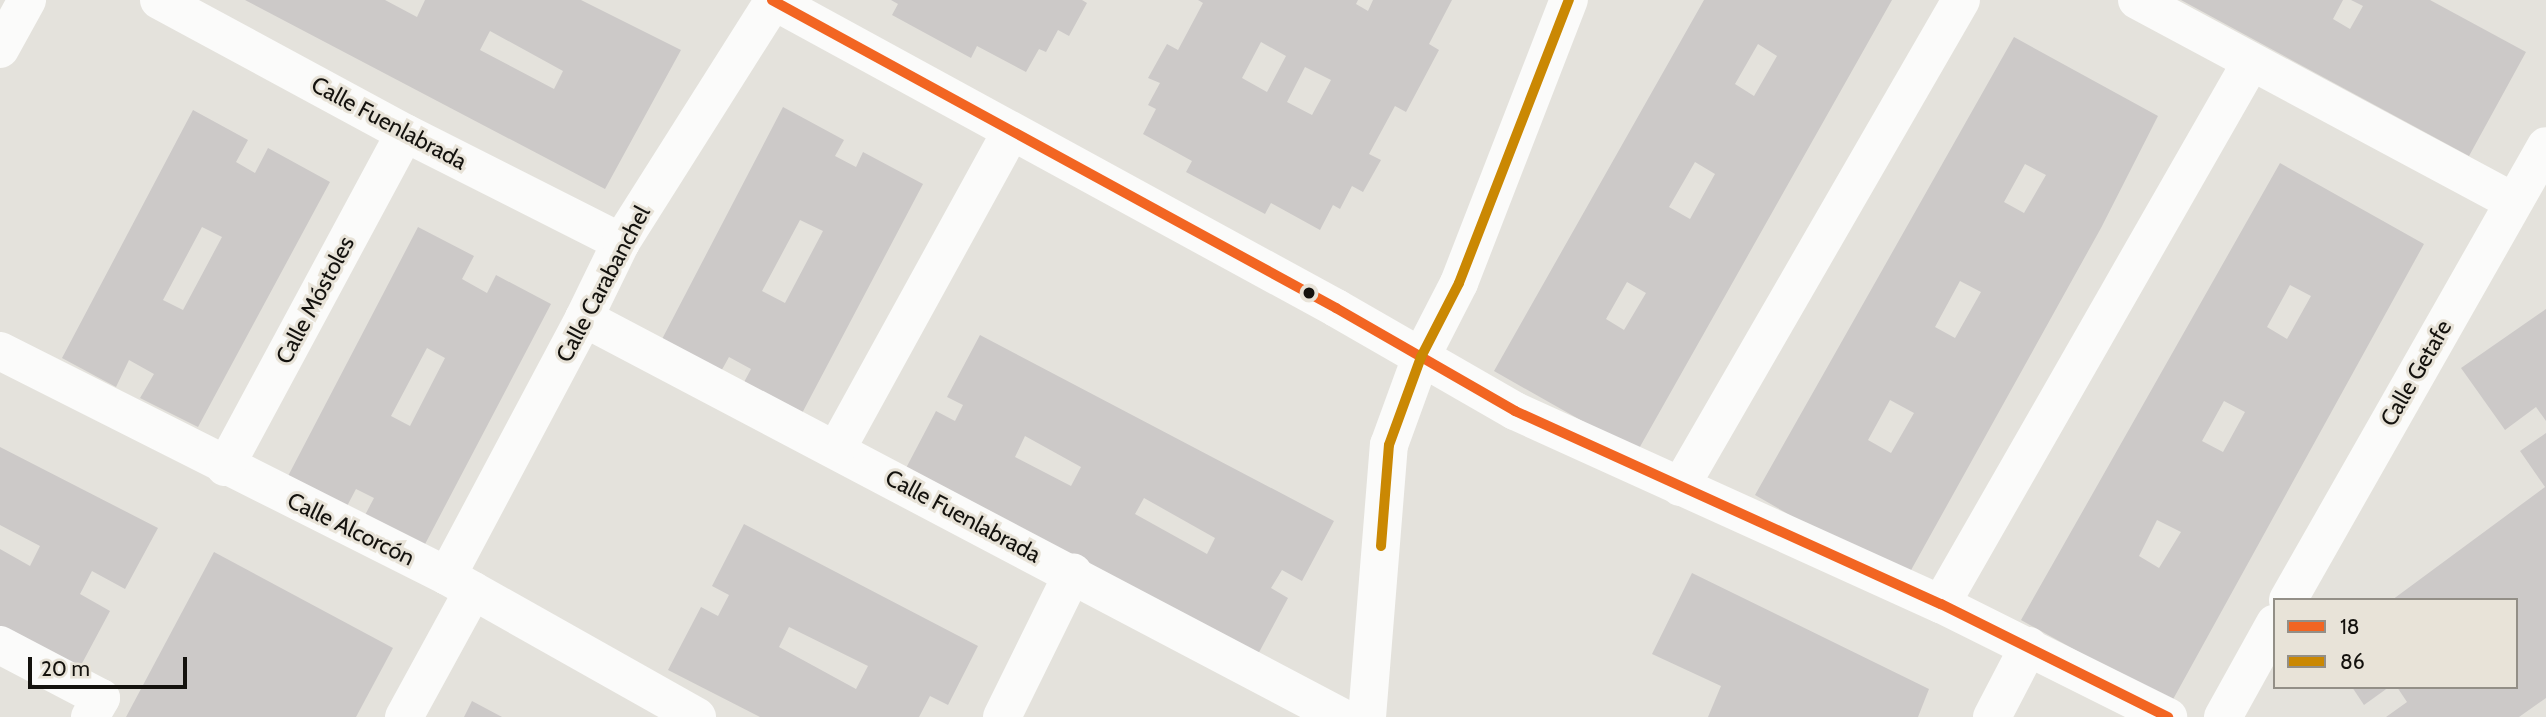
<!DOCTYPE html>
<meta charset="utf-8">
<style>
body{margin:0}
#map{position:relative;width:2546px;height:717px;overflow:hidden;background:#e4e2dc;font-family:Cabin,sans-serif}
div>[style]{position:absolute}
.building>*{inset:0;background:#ccc9c8}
.minor>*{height:38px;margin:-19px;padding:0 19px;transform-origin:19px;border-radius:19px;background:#fbfbfa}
.bus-1>*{height:10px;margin:-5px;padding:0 5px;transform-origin:5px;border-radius:5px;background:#f26522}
.bus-2>*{height:10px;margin:-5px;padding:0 5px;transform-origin:5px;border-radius:5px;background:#ca8803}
.dots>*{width:19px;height:19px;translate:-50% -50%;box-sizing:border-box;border:4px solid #e8e3d8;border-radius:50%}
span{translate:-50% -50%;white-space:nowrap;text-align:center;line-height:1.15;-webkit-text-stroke:6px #e8e3d8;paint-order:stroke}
.street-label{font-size:23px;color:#14120e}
.legend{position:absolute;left:2273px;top:598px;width:245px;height:91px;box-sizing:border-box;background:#e8e3d8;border:2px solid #938f87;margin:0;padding:9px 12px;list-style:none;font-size:21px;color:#14120e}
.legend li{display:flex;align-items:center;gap:14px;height:35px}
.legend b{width:35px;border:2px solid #938f87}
.scale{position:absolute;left:28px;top:657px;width:159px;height:32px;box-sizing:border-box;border:4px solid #14120e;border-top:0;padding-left:9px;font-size:21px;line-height:24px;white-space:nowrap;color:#14120e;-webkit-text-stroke:5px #e8e3d8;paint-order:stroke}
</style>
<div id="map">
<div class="building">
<div style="clip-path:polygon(evenodd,245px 0,385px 0,417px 17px,425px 0,581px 0,681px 50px,605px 189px,245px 0,490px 31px,563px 71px,554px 89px,480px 50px,490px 31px)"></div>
<div style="clip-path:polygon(891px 0,1082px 0,1087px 3px,1069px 36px,1058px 30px,1046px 52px,1039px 49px,1026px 72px,977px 46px,971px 58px,892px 15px,898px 4px)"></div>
<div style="clip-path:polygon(evenodd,1198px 0,1358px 0,1356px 4px,1368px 11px,1373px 0,1452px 0,1429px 44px,1439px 50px,1406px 112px,1395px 106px,1369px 154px,1381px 160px,1363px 192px,1352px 186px,1340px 209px,1333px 205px,1320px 230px,1271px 203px,1265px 214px,1186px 172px,1192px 161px,1143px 134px,1156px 109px,1148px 105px,1160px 83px,1148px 78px,1167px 44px,1178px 50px,1203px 3px,1198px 0,1261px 42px,1286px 56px,1267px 92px,1242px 78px,1261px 42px,1198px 0,1305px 67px,1331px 80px,1312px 115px,1287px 102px,1305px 67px)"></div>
<div style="clip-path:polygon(evenodd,1704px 0,1892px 0,1637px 452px,1494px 371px,1704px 0,1758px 44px,1777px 56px,1754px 96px,1735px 84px,1758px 44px,1704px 0,1695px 162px,1715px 174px,1690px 219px,1669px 207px,1695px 162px,1704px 0,1627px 282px,1646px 293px,1624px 330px,1606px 319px,1627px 282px)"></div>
<div style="clip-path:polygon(2181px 0,2343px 0,2333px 19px,2350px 29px,2363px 6px,2351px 0,2430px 0,2526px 52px,2469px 156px)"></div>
<div style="clip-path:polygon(evenodd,2014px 37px,2158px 116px,2101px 228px,1905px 581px,1755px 495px,2014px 37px,2025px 164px,2046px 175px,2024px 213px,2004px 202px,2025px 164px,2014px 37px,1960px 281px,1981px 292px,1955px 338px,1935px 327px,1960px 281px,2014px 37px,1890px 400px,1914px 413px,1891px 453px,1868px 440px,1890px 400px)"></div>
<div style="clip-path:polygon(evenodd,783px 107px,844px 140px,835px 156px,856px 167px,863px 152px,923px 184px,800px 417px,742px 386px,751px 369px,729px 357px,719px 375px,660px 343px,783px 107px,800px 220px,823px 231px,785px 303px,762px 291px,800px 220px)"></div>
<div style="clip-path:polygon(evenodd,193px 110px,248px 140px,236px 162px,255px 173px,268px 148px,330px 182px,198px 427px,140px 398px,154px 374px,129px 360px,116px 387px,62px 358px,193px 110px,202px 227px,222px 237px,183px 310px,163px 300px,202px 227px)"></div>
<div style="clip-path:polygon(evenodd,2280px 163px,2424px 244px,2171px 703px,2021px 620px,2280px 163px,2290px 285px,2311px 296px,2287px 339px,2267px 327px,2290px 285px,2280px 163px,2224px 401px,2245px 412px,2223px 452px,2202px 441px,2224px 401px,2280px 163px,2157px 520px,2181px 532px,2159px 568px,2139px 556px,2157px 520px)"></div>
<div style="clip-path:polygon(evenodd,418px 227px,474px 256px,462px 279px,487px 293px,496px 275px,551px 304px,423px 548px,364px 517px,374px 498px,356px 489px,346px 508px,287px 478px,418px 227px,427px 348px,445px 358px,410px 426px,391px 416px,427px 348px)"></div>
<div style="clip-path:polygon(2546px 309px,2546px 421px,2536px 407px,2505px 430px,2461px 368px)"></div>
<div style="clip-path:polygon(evenodd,980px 335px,1334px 521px,1302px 581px,1282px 570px,1271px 588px,1288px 598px,1256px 658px,905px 470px,936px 411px,955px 421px,963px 405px,947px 397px,980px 335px,1025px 436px,1081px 467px,1071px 486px,1015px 457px,1025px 436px,980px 335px,1144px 498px,1215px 538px,1207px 554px,1135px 514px,1144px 498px)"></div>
<div style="clip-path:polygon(2546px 433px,2546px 698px,2519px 717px,2386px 717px,2407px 702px,2397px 687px,2516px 687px,2516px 600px,2392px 600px,2545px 487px,2520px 451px)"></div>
<div style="clip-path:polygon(0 447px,158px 528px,125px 589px,92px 571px,80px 594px,110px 611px,79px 669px,0 627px,0 549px,30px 566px,40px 546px,0 525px)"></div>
<div style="clip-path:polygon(evenodd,744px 524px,978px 646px,948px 705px,930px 696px,919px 717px,760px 717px,668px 670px,701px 607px,718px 616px,729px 595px,712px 586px,744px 524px,789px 627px,868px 666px,856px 689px,779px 647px,789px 627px)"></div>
<div style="clip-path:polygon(214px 552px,393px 648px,356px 717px,126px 717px)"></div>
<div style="clip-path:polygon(1692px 573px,1929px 689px,1918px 717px,1708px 717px,1721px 686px,1652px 654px)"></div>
<div style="clip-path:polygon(2352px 687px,2389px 687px,2364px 705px)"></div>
<div style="clip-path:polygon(472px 701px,502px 717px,464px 717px)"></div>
</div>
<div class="minor">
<div style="left:159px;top:0;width:280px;rotate:28.4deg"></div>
<div style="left:405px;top:133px;width:242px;rotate:26.8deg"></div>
<div style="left:772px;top:0;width:643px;rotate:28.64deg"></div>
<div style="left:1336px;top:308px;width:207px;rotate:29.9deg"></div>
<div style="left:1515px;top:411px;width:468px;rotate:24.4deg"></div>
<div style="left:1941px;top:604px;width:254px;rotate:26.5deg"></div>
<div style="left:2137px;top:0;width:427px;rotate:28.2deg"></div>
<div style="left:0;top:49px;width:56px;rotate:-61.1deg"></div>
<div style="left:584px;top:318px;width:856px;rotate:27.79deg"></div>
<div style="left:0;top:351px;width:500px;rotate:26.72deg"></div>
<div style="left:447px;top:576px;width:287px;rotate:29.4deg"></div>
<div style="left:836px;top:450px;width:363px;rotate:-61.2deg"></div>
<div style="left:225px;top:467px;width:379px;rotate:-61.7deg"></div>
<div style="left:1680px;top:487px;width:562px;rotate:-60.01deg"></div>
<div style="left:447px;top:576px;width:292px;rotate:-62deg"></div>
<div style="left:584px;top:318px;width:85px;rotate:-64deg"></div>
<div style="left:621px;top:242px;width:286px;rotate:-57.7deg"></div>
<div style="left:2288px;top:600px;width:522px;rotate:-60.39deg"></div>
<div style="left:1941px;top:604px;width:624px;rotate:-60.23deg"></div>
<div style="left:0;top:645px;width:114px;rotate:27.7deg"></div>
<div style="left:101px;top:698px;width:22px;rotate:120deg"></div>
<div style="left:404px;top:717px;width:144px;rotate:-61.3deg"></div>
<div style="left:1002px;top:717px;width:161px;rotate:-63.8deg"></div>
<div style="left:1367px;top:717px;width:273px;rotate:-85.4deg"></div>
<div style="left:1389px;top:445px;width:94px;rotate:-70deg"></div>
<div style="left:1421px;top:357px;width:83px;rotate:-62.8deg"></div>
<div style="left:1459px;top:283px;width:304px;rotate:-68.8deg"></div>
<div style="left:1992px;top:717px;width:80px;rotate:-62.5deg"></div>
<div style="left:2223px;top:717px;width:107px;rotate:-61deg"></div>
</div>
<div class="bus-1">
<div style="left:772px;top:0;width:643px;rotate:28.64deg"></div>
<div style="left:1336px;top:308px;width:207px;rotate:29.9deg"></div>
<div style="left:1515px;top:411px;width:468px;rotate:24.4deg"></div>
<div style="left:1941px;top:604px;width:254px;rotate:26.5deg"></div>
</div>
<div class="bus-2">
<div style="left:1381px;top:546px;width:101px;rotate:-85.5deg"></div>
<div style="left:1389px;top:445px;width:94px;rotate:-70deg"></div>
<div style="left:1421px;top:357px;width:83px;rotate:-62.8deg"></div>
<div style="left:1459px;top:283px;width:304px;rotate:-68.8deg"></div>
</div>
<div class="dots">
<div style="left:1309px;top:293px;background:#14120e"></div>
</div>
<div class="street-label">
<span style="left:389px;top:123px;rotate:28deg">Calle Fuenlabrada</span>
<span style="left:603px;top:284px;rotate:-62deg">Calle Carabanchel</span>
<span style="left:315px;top:300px;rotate:-62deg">Calle Móstoles</span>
<span style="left:2416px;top:373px;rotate:-60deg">Calle Getafe</span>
<span style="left:963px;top:516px;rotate:28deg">Calle Fuenlabrada</span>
<span style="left:351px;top:529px;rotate:26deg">Calle Alcorcón</span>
</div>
<ul class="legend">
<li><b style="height:9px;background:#f26522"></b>18</li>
<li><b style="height:9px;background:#ca8803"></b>86</li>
</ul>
<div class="scale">20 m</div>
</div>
